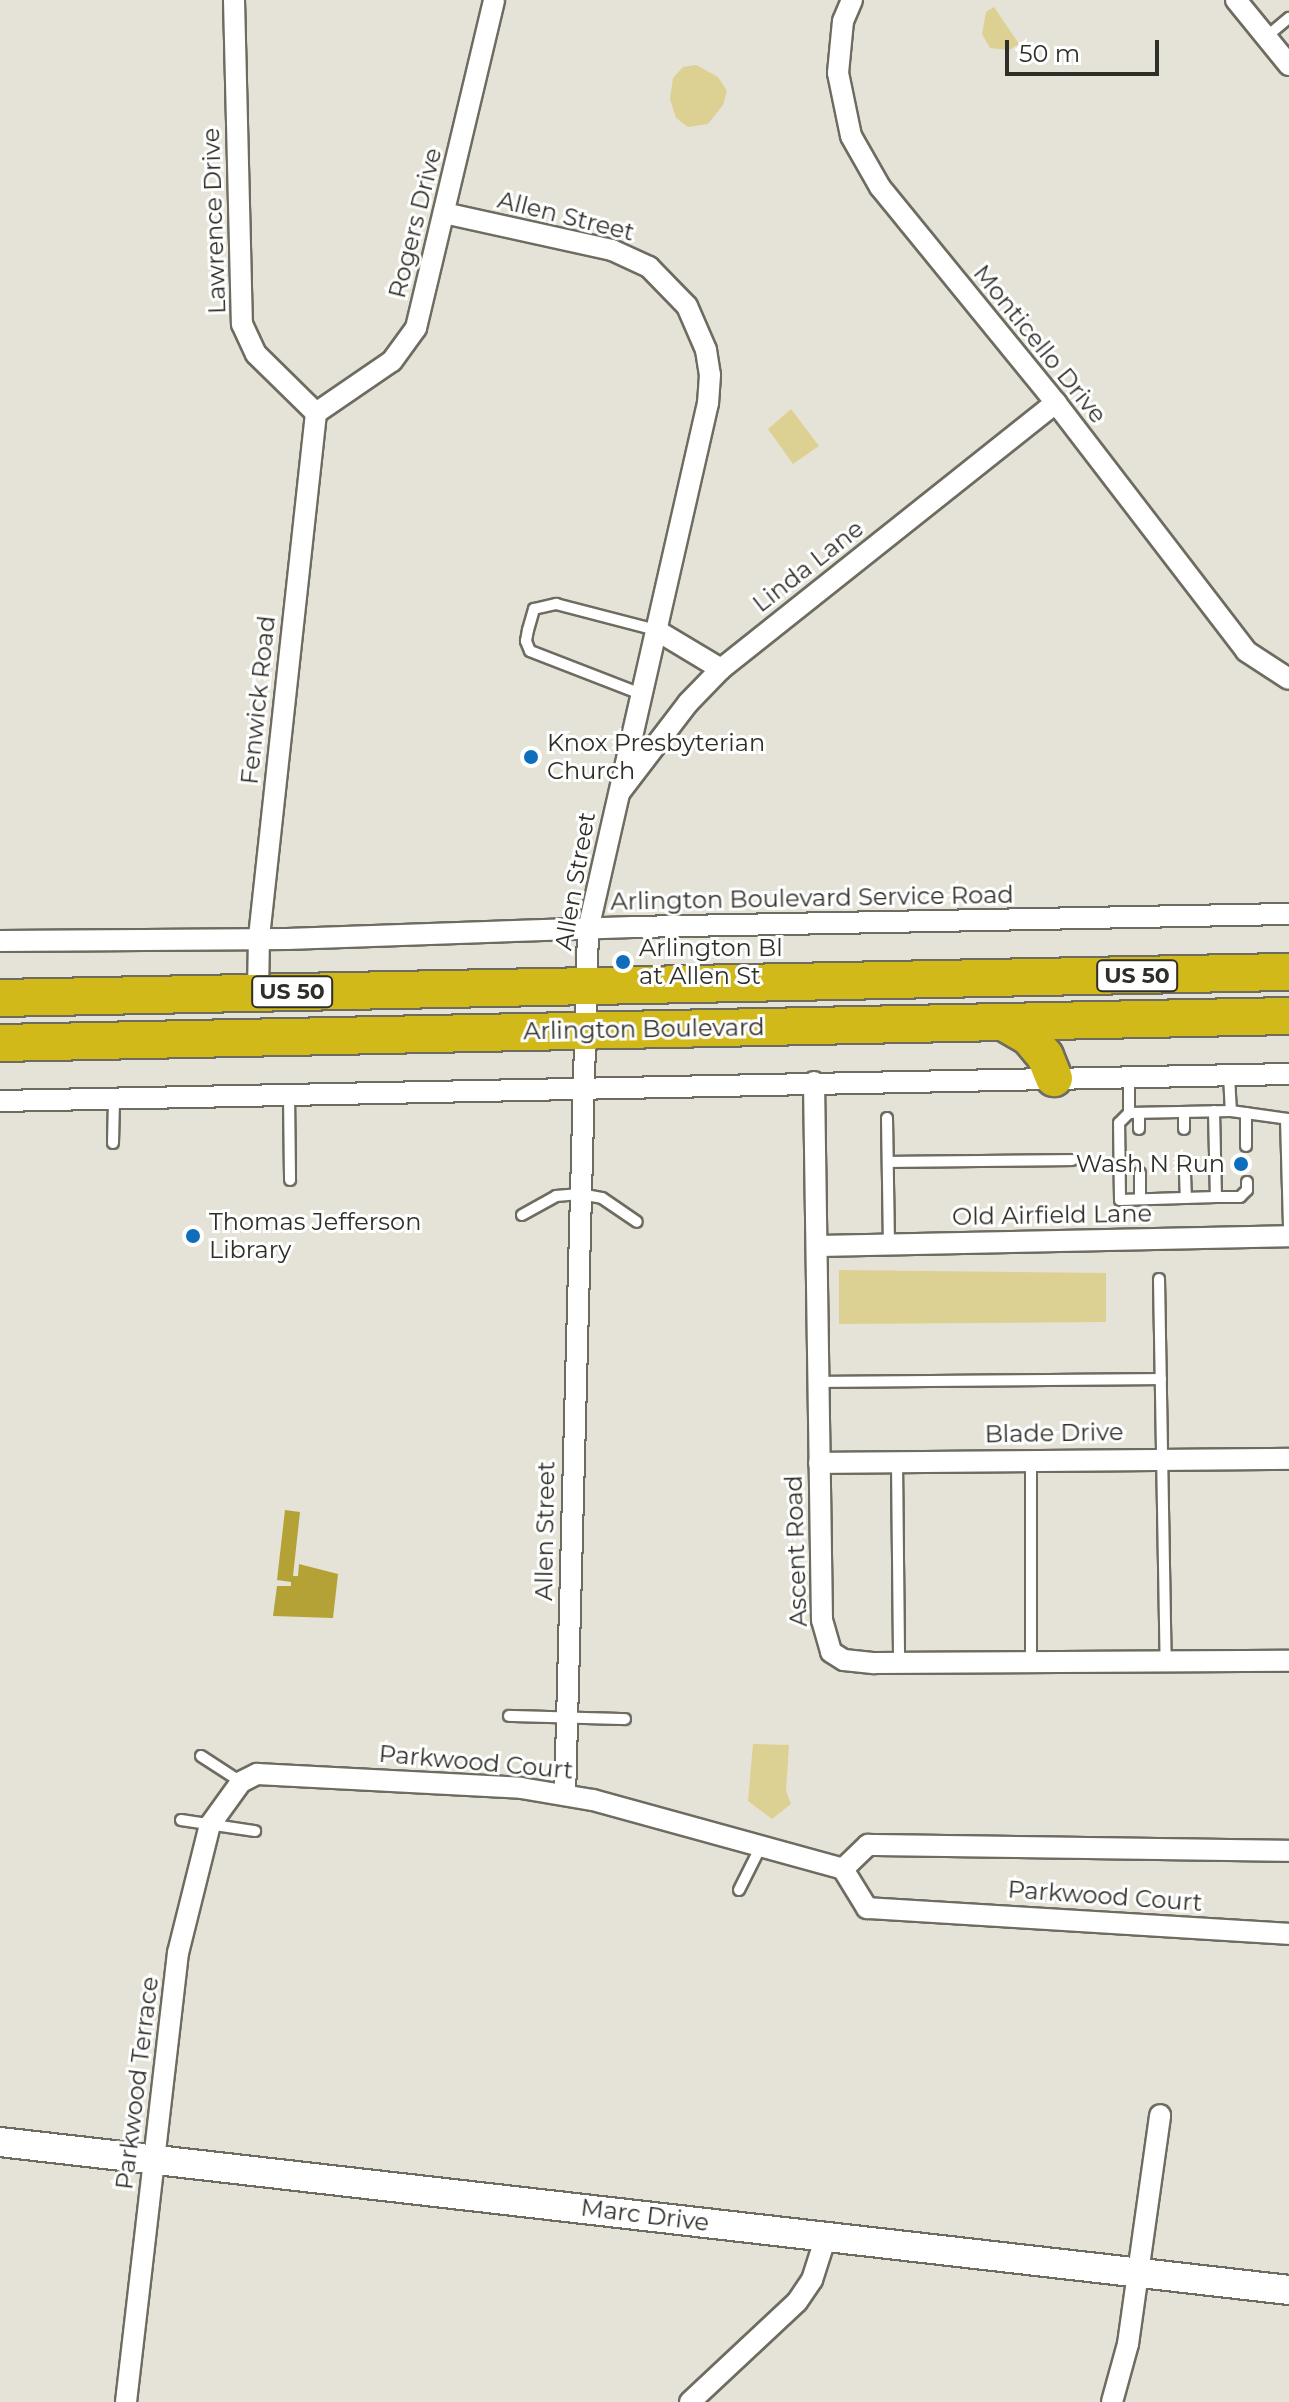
<!DOCTYPE html>
<style>
body{margin:0}
#map{position:relative;width:1289px;height:2402px;overflow:hidden;background:#e5e3d7;font-family:Montserrat,sans-serif}
div>[style]{position:absolute}
.green>*{inset:0;background:#dcd192}
.water>*{inset:0;background:#b4a236}
.roads{filter:drop-shadow(2px 0 #6e6c61) drop-shadow(-2px 0 #6e6c61) drop-shadow(0 2px #6e6c61) drop-shadow(0 -2px #6e6c61)}
.lane>*{height:10px;margin:-5px;padding:0 5px;transform-origin:5px;border-radius:5px;background:#fff}
.street>*{height:20px;margin:-10px;padding:0 10px;transform-origin:10px;border-radius:10px;background:#fff}
.secondary>*{height:28px;margin:-14px;padding:0 14px;transform-origin:14px;border-radius:14px;background:#fff}
.highway>*{height:36px;margin:-18px;padding:0 18px;transform-origin:18px;border-radius:18px;background:#d0b918}
.dots>*{width:22px;height:22px;translate:-50% -50%;box-sizing:border-box;border:4px solid #fff;border-radius:50%}
span{translate:-50% -50%;white-space:nowrap;text-align:center;line-height:1.15;-webkit-text-stroke:6px #fff;paint-order:stroke}
.shield-label span{padding:2px 6px;background:#fff;border:2px solid;border-radius:6px;-webkit-text-stroke-width:0}
.shield-label{font-size:22px;color:#2f2f2a;font-weight:700}
.street-label{font-size:24px;color:#2f2f2a}
.poi-label{font-size:24px;color:#2f2f2a}
.left{translate:0 -50%;text-align:left}
.right{translate:-100% -50%;text-align:right}
.scale{position:absolute;left:1005px;top:40px;width:154px;height:36px;box-sizing:border-box;border:4px solid #2f2f2a;border-top:0;padding-left:10px;font-size:24px;line-height:28px;white-space:nowrap;color:#2f2f2a;-webkit-text-stroke:6px #fff;paint-order:stroke}
</style>
<div id="map">
<div class="green">
<div style="clip-path:polygon(994px 7px,1019px 44px,1009px 50px,990px 48px,982px 34px,986px 12px)"></div>
<div style="clip-path:polygon(696px 65px,718px 77px,727px 91px,723px 105px,708px 124px,688px 127px,676px 118px,670px 99px,673px 78px,683px 67px)"></div>
<div style="clip-path:polygon(791px 409px,819px 446px,793px 464px,768px 429px)"></div>
<div style="clip-path:polygon(839px 1270px,1106px 1273px,1106px 1322px,839px 1324px)"></div>
<div style="clip-path:polygon(753px 1744px,789px 1745px,786px 1791px,791px 1804px,772px 1819px,748px 1801px)"></div>
</div>
<div class="water">
<div style="clip-path:polygon(285px 1510px,300px 1512px,293px 1576px,298px 1576px,299px 1564px,338px 1574px,333px 1618px,273px 1616px,277px 1586px,291px 1586px,291px 1582px,277px 1580px)"></div>
</div>
<div class="roads">
<div class="lane">
<div style="left:1266px;top:37px;width:30px;rotate:-40deg"></div>
<div style="left:641px;top:694px;width:119px;rotate:-158.8deg"></div>
<div style="left:530px;top:651px;width:11px;rotate:-112deg"></div>
<div style="left:526px;top:641px;width:11px;rotate:-80deg"></div>
<div style="left:528px;top:630px;width:22px;rotate:-74deg"></div>
<div style="left:534px;top:609px;width:23px;rotate:-13deg"></div>
<div style="left:556px;top:604px;width:103px;rotate:14.6deg"></div>
<div style="left:1229px;top:1075px;width:36px;rotate:87deg"></div>
<div style="left:1129px;top:1077px;width:36px;rotate:90deg"></div>
<div style="left:289px;top:1095px;width:85px;rotate:89.3deg"></div>
<div style="left:1214px;top:1111px;width:86px;rotate:88.7deg"></div>
<div style="left:1216px;top:1197px;width:96px;rotate:178.2deg"></div>
<div style="left:1120px;top:1200px;width:77px;rotate:-90.7deg"></div>
<div style="left:1119px;top:1123px;width:14px;rotate:-45deg"></div>
<div style="left:1129px;top:1113px;width:102px;rotate:-1.1deg"></div>
<div style="left:1231px;top:1111px;width:59px;rotate:7.9deg"></div>
<div style="left:1184px;top:1112px;width:17px;rotate:90deg"></div>
<div style="left:1139px;top:1113px;width:16px;rotate:90deg"></div>
<div style="left:1246px;top:1113px;width:33px;rotate:90deg"></div>
<div style="left:887px;top:1118px;width:126px;rotate:89.1deg"></div>
<div style="left:1286px;top:1119px;width:108px;rotate:88.4deg"></div>
<div style="left:113px;top:1143px;width:45px;rotate:-88.7deg"></div>
<div style="left:888px;top:1162px;width:184px;rotate:-0.6deg"></div>
<div style="left:1140px;top:1173px;width:26px;rotate:90deg"></div>
<div style="left:1185px;top:1173px;width:25px;rotate:88deg"></div>
<div style="left:1216px;top:1197px;width:24px"></div>
<div style="left:1240px;top:1197px;width:10px;rotate:-45deg"></div>
<div style="left:1247px;top:1190px;width:8px;rotate:-90deg"></div>
<div style="left:522px;top:1215px;width:39px;rotate:-29deg"></div>
<div style="left:556px;top:1196px;width:24px;rotate:-5deg"></div>
<div style="left:580px;top:1194px;width:22px;rotate:10deg"></div>
<div style="left:602px;top:1198px;width:42px;rotate:34.4deg"></div>
<div style="left:1159px;top:1279px;width:383px;rotate:89deg"></div>
<div style="left:818px;top:1382px;width:343px;rotate:-0.5deg"></div>
<div style="left:897px;top:1462px;width:201px;rotate:89.4deg"></div>
<div style="left:1031px;top:1662px;width:202px;rotate:-90deg"></div>
<div style="left:509px;top:1716px;width:116px;rotate:1.5deg"></div>
<div style="left:201px;top:1756px;width:48px;rotate:33deg"></div>
<div style="left:181px;top:1820px;width:75px;rotate:8.5deg"></div>
<div style="left:739px;top:1890px;width:47px;rotate:-63.4deg"></div>
</div>
<div class="street">
<div style="left:234px;top:0;width:324px;rotate:88.6deg"></div>
<div style="left:242px;top:324px;width:33px;rotate:65deg"></div>
<div style="left:256px;top:354px;width:84px;rotate:44.5deg"></div>
<div style="left:852px;top:0;width:23px;rotate:113deg"></div>
<div style="left:843px;top:21px;width:52px;rotate:95.5deg"></div>
<div style="left:838px;top:73px;width:64px;rotate:78.3deg"></div>
<div style="left:851px;top:136px;width:59px;rotate:60.4deg"></div>
<div style="left:880px;top:187px;width:279px;rotate:50.8deg"></div>
<div style="left:1056px;top:403px;width:312px;rotate:52.5deg"></div>
<div style="left:1246px;top:651px;width:51px;rotate:33.1deg"></div>
<div style="left:1236px;top:0;width:84px;rotate:50.8deg"></div>
<div style="left:444px;top:213px;width:172px;rotate:12.4deg"></div>
<div style="left:612px;top:250px;width:41px;rotate:24.7deg"></div>
<div style="left:649px;top:267px;width:54px;rotate:45.7deg"></div>
<div style="left:687px;top:306px;width:48px;rotate:66.6deg"></div>
<div style="left:706px;top:350px;width:25px;rotate:81deg"></div>
<div style="left:710px;top:375px;width:28px;rotate:94deg"></div>
<div style="left:708px;top:403px;width:540px;rotate:102.83deg"></div>
<div style="left:588px;top:930px;width:865px;rotate:91.52deg"></div>
<div style="left:316px;top:413px;width:92px;rotate:-34.4deg"></div>
<div style="left:392px;top:361px;width:41px;rotate:-54deg"></div>
<div style="left:416px;top:328px;width:337px;rotate:-76.6deg"></div>
<div style="left:656px;top:630px;width:76px;rotate:31deg"></div>
<div style="left:620px;top:792px;width:112px;rotate:-52.6deg"></div>
<div style="left:688px;top:703px;width:47px;rotate:-45.9deg"></div>
<div style="left:721px;top:669px;width:428px;rotate:-38.5deg"></div>
<div style="left:0;top:941px;width:287px;rotate:-0.4deg"></div>
<div style="left:287px;top:939px;width:346px;rotate:-2deg"></div>
<div style="left:633px;top:927px;width:656px;rotate:-1.14deg"></div>
<div style="left:258px;top:993px;width:56px;rotate:-89deg"></div>
<div style="left:259px;top:937px;width:527px;rotate:-83.79deg"></div>
<div style="left:814px;top:1082px;width:538px;rotate:89.15deg"></div>
<div style="left:822px;top:1620px;width:33px;rotate:74deg"></div>
<div style="left:831px;top:1652px;width:15px;rotate:32deg"></div>
<div style="left:844px;top:1660px;width:31px;rotate:6deg"></div>
<div style="left:875px;top:1663px;width:414px;rotate:-0.3deg"></div>
<div style="left:0;top:1101px;width:1289px;rotate:-1.2deg"></div>
<div style="left:817px;top:1246px;width:472px;rotate:-1.2deg"></div>
<div style="left:819px;top:1463px;width:470px;rotate:-0.5deg"></div>
<div style="left:843px;top:1869px;width:35px;rotate:-44deg"></div>
<div style="left:868px;top:1845px;width:421px;rotate:0.8deg"></div>
<div style="left:126px;top:2402px;width:452px;rotate:-83.4deg"></div>
<div style="left:178px;top:1953px;width:132px;rotate:-76deg"></div>
<div style="left:210px;top:1825px;width:53px;rotate:-54.2deg"></div>
<div style="left:241px;top:1782px;width:18px;rotate:-27deg"></div>
<div style="left:257px;top:1774px;width:264px;rotate:3deg"></div>
<div style="left:521px;top:1788px;width:73px;rotate:9.5deg"></div>
<div style="left:593px;top:1800px;width:259px;rotate:15.4deg"></div>
<div style="left:843px;top:1869px;width:46px;rotate:58.4deg"></div>
<div style="left:867px;top:1908px;width:423px;rotate:3.5deg"></div>
<div style="left:690px;top:2402px;width:146px;rotate:-43.1deg"></div>
<div style="left:797px;top:2302px;width:27px;rotate:-56deg"></div>
<div style="left:812px;top:2280px;width:46px;rotate:-72.3deg"></div>
<div style="left:1112px;top:2402px;width:60px;rotate:-74.6deg"></div>
<div style="left:1128px;top:2344px;width:231px;rotate:-82deg"></div>
</div>
<div class="secondary">
<div style="left:0;top:2142px;width:1297px;rotate:6.55deg"></div>
</div>
<div class="highway">
<div style="left:0;top:998px;width:1289px;rotate:-1.16deg"></div>
<div style="left:1003px;top:1022px;width:30px;rotate:30deg"></div>
<div style="left:1029px;top:1037px;width:25px;rotate:50deg"></div>
<div style="left:1045px;top:1056px;width:24px;rotate:68deg"></div>
<div style="left:0;top:1043px;width:1289px;rotate:-1.2deg"></div>
</div>
</div>
<div class="dots">
<div style="left:531px;top:757px;background:#0e6ebb"></div>
<div style="left:623px;top:962px;background:#0e6ebb"></div>
<div style="left:1241px;top:1164px;background:#0e6ebb"></div>
<div style="left:193px;top:1236px;background:#0e6ebb"></div>
</div>
<div class="shield-label">
<span style="left:1137px;top:976px">US 50</span>
<span style="left:292px;top:992px">US 50</span>
</div>
<div class="street-label">
<span style="left:566px;top:216px;rotate:14deg">Allen Street</span>
<span style="left:214px;top:221px;rotate:-92deg">Lawrence Drive</span>
<span style="left:415px;top:223px;rotate:-76deg">Rogers Drive</span>
<span style="left:1040px;top:344px;rotate:51deg">Monticello Drive</span>
<span style="left:808px;top:566px;rotate:-38deg">Linda Lane</span>
<span style="left:258px;top:700px;rotate:-84deg">Fenwick Road</span>
<span style="left:575px;top:881px;rotate:-80deg">Allen Street</span>
<span style="left:812px;top:898px;rotate:-1deg">Arlington Boulevard Service Road</span>
<span style="left:644px;top:1029px;rotate:-1deg">Arlington Boulevard</span>
<span style="left:1052px;top:1215px;rotate:-1deg">Old Airfield Lane</span>
<span style="left:1054px;top:1433px;rotate:-1deg">Blade Drive</span>
<span style="left:545px;top:1531px;rotate:-89deg">Allen Street</span>
<span style="left:796px;top:1551px;rotate:-92deg">Ascent Road</span>
<span style="left:476px;top:1762px;rotate:5deg">Parkwood Court</span>
<span style="left:1105px;top:1896px;rotate:4deg">Parkwood Court</span>
<span style="left:137px;top:2083px;rotate:-83deg">Parkwood Terrace</span>
<span style="left:645px;top:2215px;rotate:7deg">Marc Drive</span>
</div>
<div class="poi-label">
<span class="left" style="left:547px;top:757px">Knox Presbyterian<br>Church</span>
<span class="left" style="left:639px;top:962px">Arlington Bl<br>at Allen St</span>
<span class="right" style="left:1225px;top:1164px">Wash N Run</span>
<span class="left" style="left:209px;top:1236px">Thomas Jefferson<br>Library</span>
</div>
<div class="scale">50 m</div>
</div>
